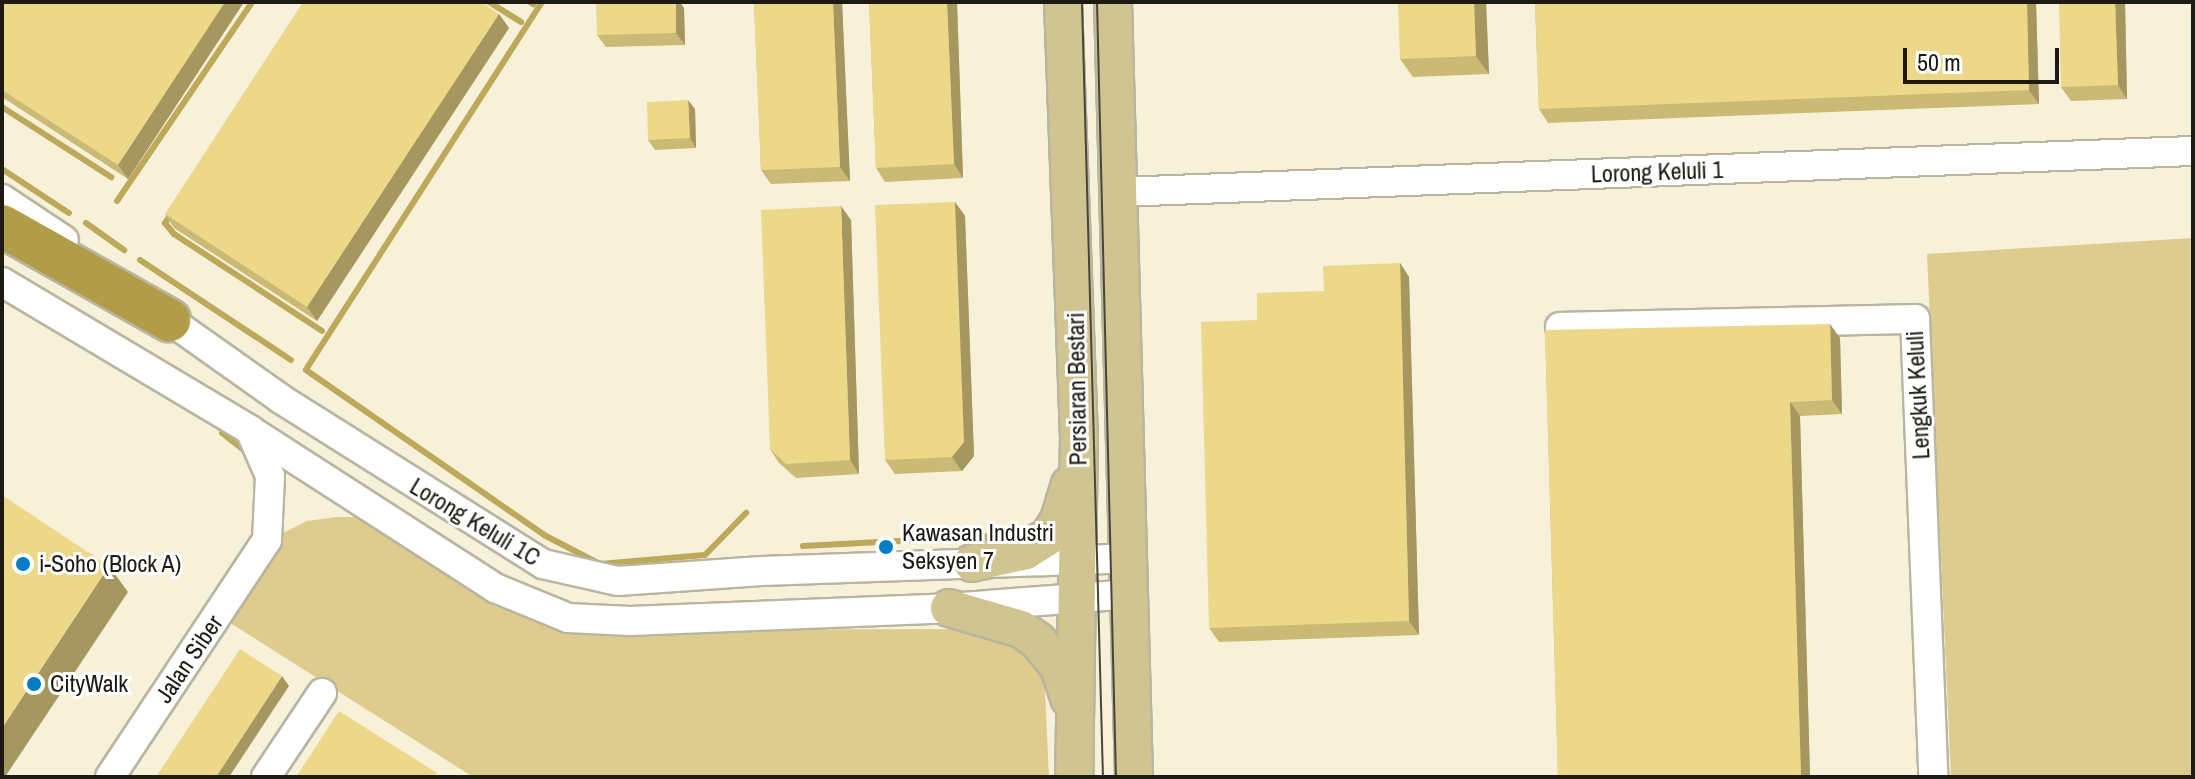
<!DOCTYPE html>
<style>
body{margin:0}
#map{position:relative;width:2195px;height:779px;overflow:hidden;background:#f7f1da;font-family:"Archivo Narrow",sans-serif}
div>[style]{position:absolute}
.green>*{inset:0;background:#ddcc8e}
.stream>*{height:6px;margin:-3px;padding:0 3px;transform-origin:3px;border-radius:3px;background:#bda95a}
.roads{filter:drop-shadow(2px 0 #bab59f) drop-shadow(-2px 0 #bab59f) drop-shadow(0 2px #bab59f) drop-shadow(0 -2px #bab59f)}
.minor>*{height:28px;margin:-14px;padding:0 14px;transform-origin:14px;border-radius:14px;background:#fff}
.major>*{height:36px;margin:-18px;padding:0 18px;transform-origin:18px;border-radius:18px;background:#d0c491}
.highway>*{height:42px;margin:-21px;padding:0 21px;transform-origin:21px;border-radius:21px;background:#b19c48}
.tram>*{height:2px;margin:-1px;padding:0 1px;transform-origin:1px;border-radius:1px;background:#48453a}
.wall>*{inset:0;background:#cbba75}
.shaded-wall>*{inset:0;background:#a5975f}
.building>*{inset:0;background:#ecd888}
.dots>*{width:22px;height:22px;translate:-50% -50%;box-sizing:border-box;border:4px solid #fff;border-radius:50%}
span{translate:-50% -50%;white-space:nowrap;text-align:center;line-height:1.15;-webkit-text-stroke:6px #fff;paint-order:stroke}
.street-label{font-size:24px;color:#1c1a12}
.poi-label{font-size:24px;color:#1c1a12}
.left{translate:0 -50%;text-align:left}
.frame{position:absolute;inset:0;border:4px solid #1c1a12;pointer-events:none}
.scale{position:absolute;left:1903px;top:48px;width:156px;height:36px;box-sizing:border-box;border:4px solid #1c1a12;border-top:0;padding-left:10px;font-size:24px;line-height:28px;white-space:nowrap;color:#1c1a12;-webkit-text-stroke:6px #fff;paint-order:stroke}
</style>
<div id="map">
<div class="green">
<div style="clip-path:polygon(2193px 238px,2193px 777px,1951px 777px,1927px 254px)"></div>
<div style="clip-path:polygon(337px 517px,359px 517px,497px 607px,559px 630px,983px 629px,1026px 651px,1044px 670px,1049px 777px,473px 777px,224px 619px,279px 535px,307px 521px)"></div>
</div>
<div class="stream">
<div style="left:489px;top:2px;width:38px;rotate:32deg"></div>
<div style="left:530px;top:2px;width:4px;rotate:34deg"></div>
<div style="left:542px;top:2px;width:437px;rotate:122.7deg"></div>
<div style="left:306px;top:370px;width:290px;rotate:34.7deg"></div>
<div style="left:544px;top:535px;width:63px;rotate:27.4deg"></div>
<div style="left:600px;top:564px;width:105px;rotate:-4.9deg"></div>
<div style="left:705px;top:555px;width:59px;rotate:-45.7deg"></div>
<div style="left:2px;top:107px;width:130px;rotate:32.7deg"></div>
<div style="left:2px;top:169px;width:80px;rotate:33.3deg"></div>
<div style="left:117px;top:201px;width:240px;rotate:-55.8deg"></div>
<div style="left:171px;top:214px;width:11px;rotate:124deg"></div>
<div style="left:165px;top:223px;width:14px;rotate:51deg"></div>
<div style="left:174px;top:234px;width:177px;rotate:33.2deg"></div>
<div style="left:86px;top:223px;width:47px;rotate:35.4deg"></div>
<div style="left:140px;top:260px;width:181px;rotate:33.5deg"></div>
<div style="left:222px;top:433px;width:34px;rotate:38deg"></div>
<div style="left:803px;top:546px;width:212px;rotate:-3deg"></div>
<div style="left:1015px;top:535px;width:27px;rotate:-28deg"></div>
</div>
<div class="roads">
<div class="minor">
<div style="left:1120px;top:192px;width:1074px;rotate:-2.19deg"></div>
<div style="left:2px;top:199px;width:74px;rotate:33.5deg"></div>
<div style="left:2px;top:282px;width:289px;rotate:30.8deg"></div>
<div style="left:250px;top:430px;width:292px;rotate:32.8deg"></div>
<div style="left:495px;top:588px;width:79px;rotate:22.3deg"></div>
<div style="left:568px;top:618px;width:62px;rotate:2.8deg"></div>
<div style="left:630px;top:621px;width:319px;rotate:-2.3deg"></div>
<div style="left:949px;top:608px;width:183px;rotate:-4.4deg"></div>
<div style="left:154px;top:309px;width:156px;rotate:35.3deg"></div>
<div style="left:281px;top:399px;width:310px;rotate:32.2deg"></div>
<div style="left:543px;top:564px;width:77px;rotate:12.8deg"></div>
<div style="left:618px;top:581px;width:144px;rotate:-4deg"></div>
<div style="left:762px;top:571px;width:368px;rotate:-2deg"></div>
<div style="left:1560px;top:327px;width:355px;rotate:-1.3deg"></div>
<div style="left:1915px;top:319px;width:458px;rotate:87.7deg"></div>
<div style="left:110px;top:777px;width:284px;rotate:-56.5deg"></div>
<div style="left:267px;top:540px;width:64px;rotate:-87.3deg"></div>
<div style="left:270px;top:476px;width:50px;rotate:-113.5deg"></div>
<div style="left:266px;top:777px;width:101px;rotate:-56.3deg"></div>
</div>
<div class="major">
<div style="left:1063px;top:2px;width:433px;rotate:87.9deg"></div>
<div style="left:1079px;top:435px;width:342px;rotate:90.8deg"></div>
<div style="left:1113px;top:2px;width:775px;rotate:88.45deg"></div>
<div style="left:972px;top:563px;width:55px;rotate:-12.5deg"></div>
<div style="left:1026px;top:551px;width:27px;rotate:-33deg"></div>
<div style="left:1049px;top:536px;width:19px;rotate:-58deg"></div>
<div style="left:1059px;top:520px;width:37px;rotate:-73deg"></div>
<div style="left:949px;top:608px;width:75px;rotate:16.3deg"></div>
<div style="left:1021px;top:629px;width:21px;rotate:35deg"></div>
<div style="left:1038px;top:641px;width:33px;rotate:51deg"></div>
<div style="left:1059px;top:667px;width:33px;rotate:72deg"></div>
</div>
<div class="highway">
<div style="left:2px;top:226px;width:192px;rotate:29.4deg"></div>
</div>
</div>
<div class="tram">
<div style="left:1082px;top:2px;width:775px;rotate:88.45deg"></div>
<div style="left:1097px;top:2px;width:775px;rotate:88.6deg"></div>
</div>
<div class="wall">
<div style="clip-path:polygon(2px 2px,244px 2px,128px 179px,2px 97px)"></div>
<div style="clip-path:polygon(754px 2px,842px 2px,850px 181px,771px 184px,761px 170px)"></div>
<div style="clip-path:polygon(869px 2px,957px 2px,963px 178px,885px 182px,876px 168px)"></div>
<div style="clip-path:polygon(1486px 2px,1489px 74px,1413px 77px,1400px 59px)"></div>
<div style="clip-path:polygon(1535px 2px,2036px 2px,2039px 104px,1548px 123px,1539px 109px)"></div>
<div style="clip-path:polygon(2125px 2px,2127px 99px,2071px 101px,2061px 87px)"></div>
<div style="clip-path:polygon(684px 8px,685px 45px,606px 47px,597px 35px)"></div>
<div style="clip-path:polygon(499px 14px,509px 28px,317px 321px,174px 228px,165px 214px)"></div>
<div style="clip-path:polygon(695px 109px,696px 148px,655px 150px,648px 140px)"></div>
<div style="clip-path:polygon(955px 202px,965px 216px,974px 456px,962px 471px,895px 474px,885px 460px)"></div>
<div style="clip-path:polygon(851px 220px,859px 474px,796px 478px,779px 463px,770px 449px)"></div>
<div style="clip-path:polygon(1400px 263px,1409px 277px,1419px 635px,1219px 642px,1209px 628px,1257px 320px,1324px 291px)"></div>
<div style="clip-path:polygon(1545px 330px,1840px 338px,1842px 414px,1800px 416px,1810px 777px,1558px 777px)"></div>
</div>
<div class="shaded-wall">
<div style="clip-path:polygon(225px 2px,244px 2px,128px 179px,118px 165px)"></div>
<div style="clip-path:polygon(676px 2px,680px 2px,684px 8px,685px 45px,676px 33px)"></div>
<div style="clip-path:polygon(833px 2px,842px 2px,850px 181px,840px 167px)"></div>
<div style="clip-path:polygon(947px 2px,957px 2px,963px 178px,954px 164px)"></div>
<div style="clip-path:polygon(1474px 2px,1486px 2px,1489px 74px,1476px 56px)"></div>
<div style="clip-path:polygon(2027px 2px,2036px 2px,2039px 104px,2029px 90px)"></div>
<div style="clip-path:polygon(2115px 2px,2125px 2px,2127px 99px,2118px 85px)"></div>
<div style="clip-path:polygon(499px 14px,509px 28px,317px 321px,307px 307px)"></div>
<div style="clip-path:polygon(688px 100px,695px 109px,696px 148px,690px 138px)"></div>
<div style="clip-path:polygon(955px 202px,965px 216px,974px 456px,962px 471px,952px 457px)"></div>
<div style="clip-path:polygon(841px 206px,851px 220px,859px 474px,850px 460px)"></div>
<div style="clip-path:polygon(1400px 263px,1409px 277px,1419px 635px,1409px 621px)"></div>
<div style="clip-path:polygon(1830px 324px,1840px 338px,1842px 414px,1832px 400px)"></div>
<div style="clip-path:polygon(1790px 402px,1800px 416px,1810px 777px,1801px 777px)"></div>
<div style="clip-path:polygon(109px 566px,128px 592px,5px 777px,2px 777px,2px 728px)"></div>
<div style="clip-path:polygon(282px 676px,289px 686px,229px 777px,216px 777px)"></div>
</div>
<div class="building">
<div style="clip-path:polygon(2px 2px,225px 2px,118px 165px,2px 90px,2px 59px,3px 57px,2px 56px)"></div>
<div style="clip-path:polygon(303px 2px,481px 2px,499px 14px,307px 307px,165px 214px)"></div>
<div style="clip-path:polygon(596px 2px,676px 2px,676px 33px,597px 35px)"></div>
<div style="clip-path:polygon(754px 2px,833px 2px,840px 167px,761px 170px)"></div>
<div style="clip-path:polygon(869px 2px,947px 2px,954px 164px,876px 168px)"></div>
<div style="clip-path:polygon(1398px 2px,1474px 2px,1476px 56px,1400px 59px)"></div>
<div style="clip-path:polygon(1535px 2px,2027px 2px,2029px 90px,1539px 109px)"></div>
<div style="clip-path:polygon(2059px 2px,2115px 2px,2118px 85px,2061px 87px)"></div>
<div style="clip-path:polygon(688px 100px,690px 138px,648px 140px,647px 102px)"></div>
<div style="clip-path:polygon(955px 202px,964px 442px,952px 457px,885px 460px,875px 205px)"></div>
<div style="clip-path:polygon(841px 206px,850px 460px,786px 464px,770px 449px,761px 210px)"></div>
<div style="clip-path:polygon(1400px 263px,1409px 621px,1209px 628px,1201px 322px,1257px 320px,1257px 293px,1324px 291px,1323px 266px)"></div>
<div style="clip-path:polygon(1830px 324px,1832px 400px,1790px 402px,1801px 777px,1558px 777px,1545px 330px)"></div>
<div style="clip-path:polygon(2px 495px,109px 566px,2px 728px)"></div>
<div style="clip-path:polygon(240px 649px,282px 676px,216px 777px,156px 777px)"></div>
<div style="clip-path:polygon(339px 711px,437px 773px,434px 777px,296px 777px)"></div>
</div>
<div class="dots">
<div style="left:886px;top:547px;background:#017dc5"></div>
<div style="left:23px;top:564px;background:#017dc5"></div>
<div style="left:34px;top:684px;background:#017dc5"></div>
</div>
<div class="street-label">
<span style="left:1657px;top:172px;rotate:-2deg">Lorong Keluli 1</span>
<span style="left:1077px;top:389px;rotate:-91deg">Persiaran Bestari</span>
<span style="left:1918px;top:395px;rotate:-93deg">Lengkuk Keluli</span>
<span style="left:475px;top:522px;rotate:31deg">Lorong Keluli 1C</span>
<span style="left:189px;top:659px;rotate:-56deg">Jalan Siber</span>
</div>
<div class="poi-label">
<span class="left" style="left:902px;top:547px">Kawasan Industri<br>Seksyen 7</span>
<span class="left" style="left:39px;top:564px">i-Soho (Block A)</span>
<span class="left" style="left:50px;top:684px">CityWalk</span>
</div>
<div class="frame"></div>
<div class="scale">50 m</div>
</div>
